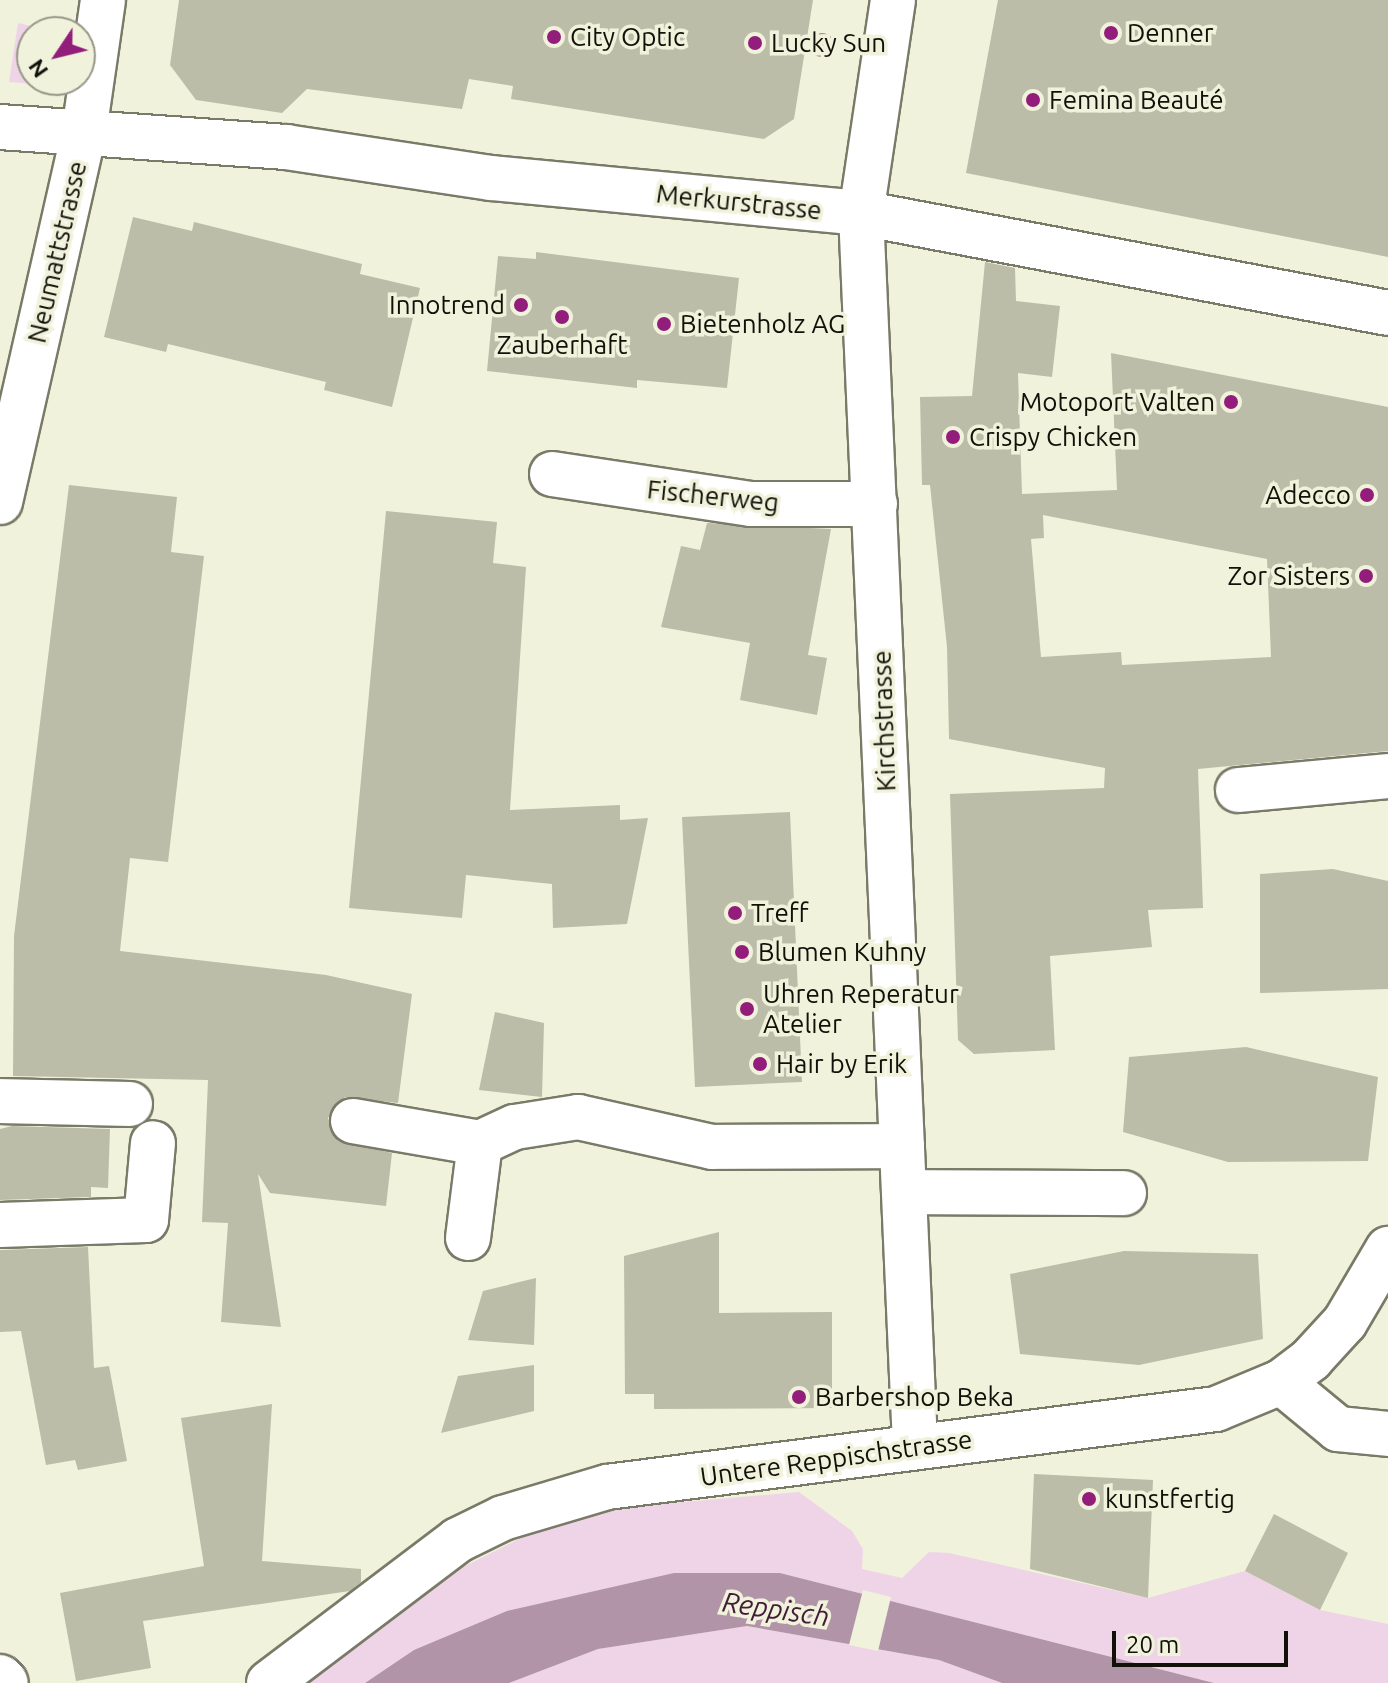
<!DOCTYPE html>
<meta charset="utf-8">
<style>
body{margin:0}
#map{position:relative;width:1388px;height:1683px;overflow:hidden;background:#f1f2dc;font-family:Ubuntu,sans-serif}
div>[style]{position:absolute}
.green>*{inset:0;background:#eed4e6}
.water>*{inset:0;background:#b194a8}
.pier>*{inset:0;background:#f1f2dc}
.building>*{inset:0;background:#bcbda8}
.roads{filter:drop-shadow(2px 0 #797a67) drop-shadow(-2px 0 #797a67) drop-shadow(0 2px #797a67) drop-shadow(0 -2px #797a67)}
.minor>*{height:44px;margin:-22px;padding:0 22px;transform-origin:22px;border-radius:22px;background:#fff}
.trees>*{width:24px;height:24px;margin:-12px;border-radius:50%;background:#a38c93}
.dots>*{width:22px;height:22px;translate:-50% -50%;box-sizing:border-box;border:4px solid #f1f2dc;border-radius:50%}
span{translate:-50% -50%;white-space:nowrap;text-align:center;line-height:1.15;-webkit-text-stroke:7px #f1f2dc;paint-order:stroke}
.poi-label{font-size:26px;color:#11110a}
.left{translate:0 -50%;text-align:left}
.right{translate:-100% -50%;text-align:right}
.street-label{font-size:26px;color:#11110a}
.water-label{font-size:28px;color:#431c39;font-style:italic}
.north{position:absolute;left:16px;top:16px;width:80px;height:80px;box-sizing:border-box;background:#f1f2dc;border:2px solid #979888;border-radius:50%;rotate:235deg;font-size:22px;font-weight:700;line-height:32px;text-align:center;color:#11110a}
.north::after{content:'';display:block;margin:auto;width:28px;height:36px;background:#931d7b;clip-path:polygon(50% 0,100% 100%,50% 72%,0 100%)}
.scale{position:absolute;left:1112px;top:1631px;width:176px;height:36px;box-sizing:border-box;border:4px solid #11110a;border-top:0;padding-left:10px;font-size:24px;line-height:28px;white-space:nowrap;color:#11110a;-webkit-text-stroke:6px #f1f2dc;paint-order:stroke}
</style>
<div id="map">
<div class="green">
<div style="clip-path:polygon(18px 23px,57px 32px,32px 32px,32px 80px,67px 80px,60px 86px,9px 82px)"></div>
<div style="clip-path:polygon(799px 1492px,852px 1531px,863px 1549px,862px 1569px,902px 1578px,929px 1552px,949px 1553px,1148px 1598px,1245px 1571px,1320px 1610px,1388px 1624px,1388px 1683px,1214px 1683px,780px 1573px,674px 1573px,414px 1650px,365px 1683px,305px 1683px,463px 1567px,543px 1527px,601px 1509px)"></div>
<div style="clip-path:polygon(747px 1626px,939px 1660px,1002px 1683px,509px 1683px,598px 1649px)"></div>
</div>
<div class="water">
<div style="clip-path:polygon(674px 1573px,780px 1573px,1214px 1683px,1002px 1683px,939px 1660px,747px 1626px,598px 1649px,509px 1683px,365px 1683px,414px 1650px,507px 1611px)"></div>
</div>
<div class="pier">
<div style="clip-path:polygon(863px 1590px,891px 1597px,878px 1651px,849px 1645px)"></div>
</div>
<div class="building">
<div style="clip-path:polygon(179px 0,813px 0,794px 119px,764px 139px,511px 99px,513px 86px,469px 79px,462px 109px,307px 89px,282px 113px,196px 100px,170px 65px)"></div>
<div style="clip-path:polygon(998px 0,1388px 0,1388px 257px,966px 173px)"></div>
<div style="clip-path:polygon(133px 217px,192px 231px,194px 222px,362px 264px,360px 274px,420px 288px,392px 407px,324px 390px,326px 382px,168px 344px,166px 352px,104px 337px)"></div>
<div style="clip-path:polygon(536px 252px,739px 278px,727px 388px,637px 380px,637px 388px,487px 371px,498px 256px,536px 259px)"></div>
<div style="clip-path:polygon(evenodd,985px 262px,1015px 268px,1016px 301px,1060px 306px,1052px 377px,1018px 373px,1022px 494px,1117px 490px,1111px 353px,1388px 407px,1388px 751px,1198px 769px,1203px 908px,1148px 910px,1152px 947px,1050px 956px,1055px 1050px,974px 1054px,958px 1040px,950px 794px,1104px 788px,1105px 768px,949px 739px,947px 647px,930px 485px,922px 485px,920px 397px,972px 396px,985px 262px,1043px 515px,1267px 559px,1271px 657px,1122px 665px,1121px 652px,1041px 657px,1031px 539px,1044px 538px,1043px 515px)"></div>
<div style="clip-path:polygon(69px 485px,177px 497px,171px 552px,204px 556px,168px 862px,130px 858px,120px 951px,326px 975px,412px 994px,398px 1103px,345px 1097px,328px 1118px,338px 1141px,392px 1153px,386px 1206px,270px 1193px,258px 1174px,281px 1327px,221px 1322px,228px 1223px,202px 1222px,208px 1080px,13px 1076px,14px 936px)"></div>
<div style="clip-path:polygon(386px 511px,497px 522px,493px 563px,526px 567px,510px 810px,620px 805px,620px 820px,648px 818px,627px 924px,553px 928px,552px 884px,466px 875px,462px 918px,349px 908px)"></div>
<div style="clip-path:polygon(707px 523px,831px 529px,808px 655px,827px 658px,817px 715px,740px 700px,750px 643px,661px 627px,681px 546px,700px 550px)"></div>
<div style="clip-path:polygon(790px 812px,802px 1082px,695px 1087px,682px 817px)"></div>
<div style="clip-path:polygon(1333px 869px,1388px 881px,1388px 989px,1260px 993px,1260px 874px)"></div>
<div style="clip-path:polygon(495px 1012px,544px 1023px,542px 1097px,479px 1090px)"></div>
<div style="clip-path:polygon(1246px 1047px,1378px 1077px,1368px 1161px,1228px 1162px,1123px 1132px,1129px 1057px)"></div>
<div style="clip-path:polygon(12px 1126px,110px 1129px,108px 1188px,91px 1187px,91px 1197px,0 1200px,0 1129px)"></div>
<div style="clip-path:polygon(719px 1232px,719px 1313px,832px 1312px,832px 1408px,654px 1409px,654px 1394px,625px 1394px,624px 1256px)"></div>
<div style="clip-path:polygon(88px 1247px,94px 1368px,109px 1366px,127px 1461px,78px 1470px,75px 1460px,46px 1465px,21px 1331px,0 1332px,0 1250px)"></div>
<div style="clip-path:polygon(1124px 1251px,1258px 1254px,1263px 1339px,1139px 1365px,1020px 1354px,1010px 1274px)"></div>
<div style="clip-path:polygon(536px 1278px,534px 1345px,468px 1340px,483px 1291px)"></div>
<div style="clip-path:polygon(534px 1365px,534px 1411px,441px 1433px,458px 1376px)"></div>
<div style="clip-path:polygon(272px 1404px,262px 1561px,361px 1569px,361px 1582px,350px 1591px,143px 1621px,151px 1668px,76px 1681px,60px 1593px,204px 1566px,181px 1418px)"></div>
<div style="clip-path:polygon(1034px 1474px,1153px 1480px,1148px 1598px,1030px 1569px)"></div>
<div style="clip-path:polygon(1274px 1514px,1348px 1553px,1320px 1610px,1245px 1571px)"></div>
</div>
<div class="roads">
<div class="minor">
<div style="left:893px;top:0;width:215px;rotate:98.5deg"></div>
<div style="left:861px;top:213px;width:1233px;rotate:87.49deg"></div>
<div style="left:0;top:127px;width:287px;rotate:4deg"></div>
<div style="left:286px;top:147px;width:207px;rotate:8.6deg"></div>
<div style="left:491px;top:178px;width:372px;rotate:5.4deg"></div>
<div style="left:861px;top:213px;width:536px;rotate:10.74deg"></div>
<div style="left:552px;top:474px;width:201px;rotate:8.6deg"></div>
<div style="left:751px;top:504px;width:124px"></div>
<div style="left:0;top:502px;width:379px;rotate:-77.2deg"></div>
<div style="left:84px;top:132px;width:133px;rotate:-81.8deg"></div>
<div style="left:1238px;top:790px;width:151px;rotate:-5.3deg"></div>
<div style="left:0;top:1101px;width:130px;rotate:1.3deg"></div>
<div style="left:353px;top:1121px;width:129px;rotate:9.8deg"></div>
<div style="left:904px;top:1192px;width:220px;rotate:0.3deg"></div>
<div style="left:0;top:1225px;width:146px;rotate:-2deg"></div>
<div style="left:146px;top:1220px;width:77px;rotate:-84.8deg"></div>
<div style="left:468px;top:1238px;width:96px;rotate:-82.8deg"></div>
<div style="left:480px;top:1143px;width:38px;rotate:-25deg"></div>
<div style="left:515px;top:1127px;width:64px;rotate:-9deg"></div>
<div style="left:578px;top:1117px;width:137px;rotate:12.6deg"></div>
<div style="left:712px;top:1147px;width:190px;rotate:-0.3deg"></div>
<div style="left:1281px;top:1382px;width:74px;rotate:39.5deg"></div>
<div style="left:1338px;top:1429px;width:50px;rotate:5.7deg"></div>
<div style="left:0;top:1677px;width:8px;rotate:45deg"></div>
<div style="left:269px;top:1683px;width:237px;rotate:-37.1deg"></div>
<div style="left:458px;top:1540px;width:50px;rotate:-26.1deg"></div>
<div style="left:503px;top:1518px;width:109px;rotate:-16.6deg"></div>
<div style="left:607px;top:1487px;width:614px;rotate:-7.3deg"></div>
<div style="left:1216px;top:1409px;width:70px;rotate:-22.6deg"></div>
<div style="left:1281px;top:1382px;width:38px;rotate:-37deg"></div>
<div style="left:1311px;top:1359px;width:50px;rotate:-47.4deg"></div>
<div style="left:1345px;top:1322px;width:85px;rotate:-59.5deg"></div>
</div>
</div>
<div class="trees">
<div style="left:822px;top:45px"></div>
</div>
<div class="dots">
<div style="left:1111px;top:33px;background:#931d7b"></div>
<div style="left:554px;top:37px;background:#931d7b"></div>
<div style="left:755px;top:43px;background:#931d7b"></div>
<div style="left:1033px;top:100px;background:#931d7b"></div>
<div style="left:521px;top:305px;background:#931d7b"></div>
<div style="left:562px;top:317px;background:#931d7b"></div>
<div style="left:664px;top:324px;background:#931d7b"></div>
<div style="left:1231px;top:402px;background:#931d7b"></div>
<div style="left:953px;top:437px;background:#931d7b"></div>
<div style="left:1367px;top:495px;background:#931d7b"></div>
<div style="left:1366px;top:576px;background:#931d7b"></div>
<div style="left:735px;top:913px;background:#931d7b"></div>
<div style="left:742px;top:952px;background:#931d7b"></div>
<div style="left:747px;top:1009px;background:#931d7b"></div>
<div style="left:760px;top:1064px;background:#931d7b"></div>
<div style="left:799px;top:1397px;background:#931d7b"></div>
<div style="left:1089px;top:1499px;background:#931d7b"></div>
</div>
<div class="poi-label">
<span class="left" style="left:1127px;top:33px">Denner</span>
<span class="left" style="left:570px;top:37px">City Optic</span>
<span class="left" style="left:771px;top:43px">Lucky Sun</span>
<span class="left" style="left:1049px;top:100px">Femina Beauté</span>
<span class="right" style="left:505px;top:305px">Innotrend</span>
<span class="left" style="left:680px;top:324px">Bietenholz AG</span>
<span style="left:562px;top:345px">Zauberhaft</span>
<span class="right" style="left:1215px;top:402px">Motoport Valten</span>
<span class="left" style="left:969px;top:437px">Crispy Chicken</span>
<span class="right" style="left:1351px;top:495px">Adecco</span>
<span class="right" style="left:1350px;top:576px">Zor Sisters</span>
<span class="left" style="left:751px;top:913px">Treff</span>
<span class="left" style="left:758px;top:952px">Blumen Kuhny</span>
<span class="left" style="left:763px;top:1009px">Uhren Reperatur<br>Atelier</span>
<span class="left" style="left:776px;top:1064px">Hair by Erik</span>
<span class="left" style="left:815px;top:1397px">Barbershop Beka</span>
<span class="left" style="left:1105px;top:1499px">kunstfertig</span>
</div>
<div class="street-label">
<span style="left:739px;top:202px;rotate:6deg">Merkurstrasse</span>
<span style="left:57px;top:252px;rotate:-77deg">Neumattstrasse</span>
<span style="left:713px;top:496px;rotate:6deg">Fischerweg</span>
<span style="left:884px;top:721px;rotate:-92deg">Kirchstrasse</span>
<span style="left:836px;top:1458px;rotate:-8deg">Untere Reppischstrasse</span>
</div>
<div class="water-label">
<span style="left:776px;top:1609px;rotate:8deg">Reppisch</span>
</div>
<div class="north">N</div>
<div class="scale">20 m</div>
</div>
